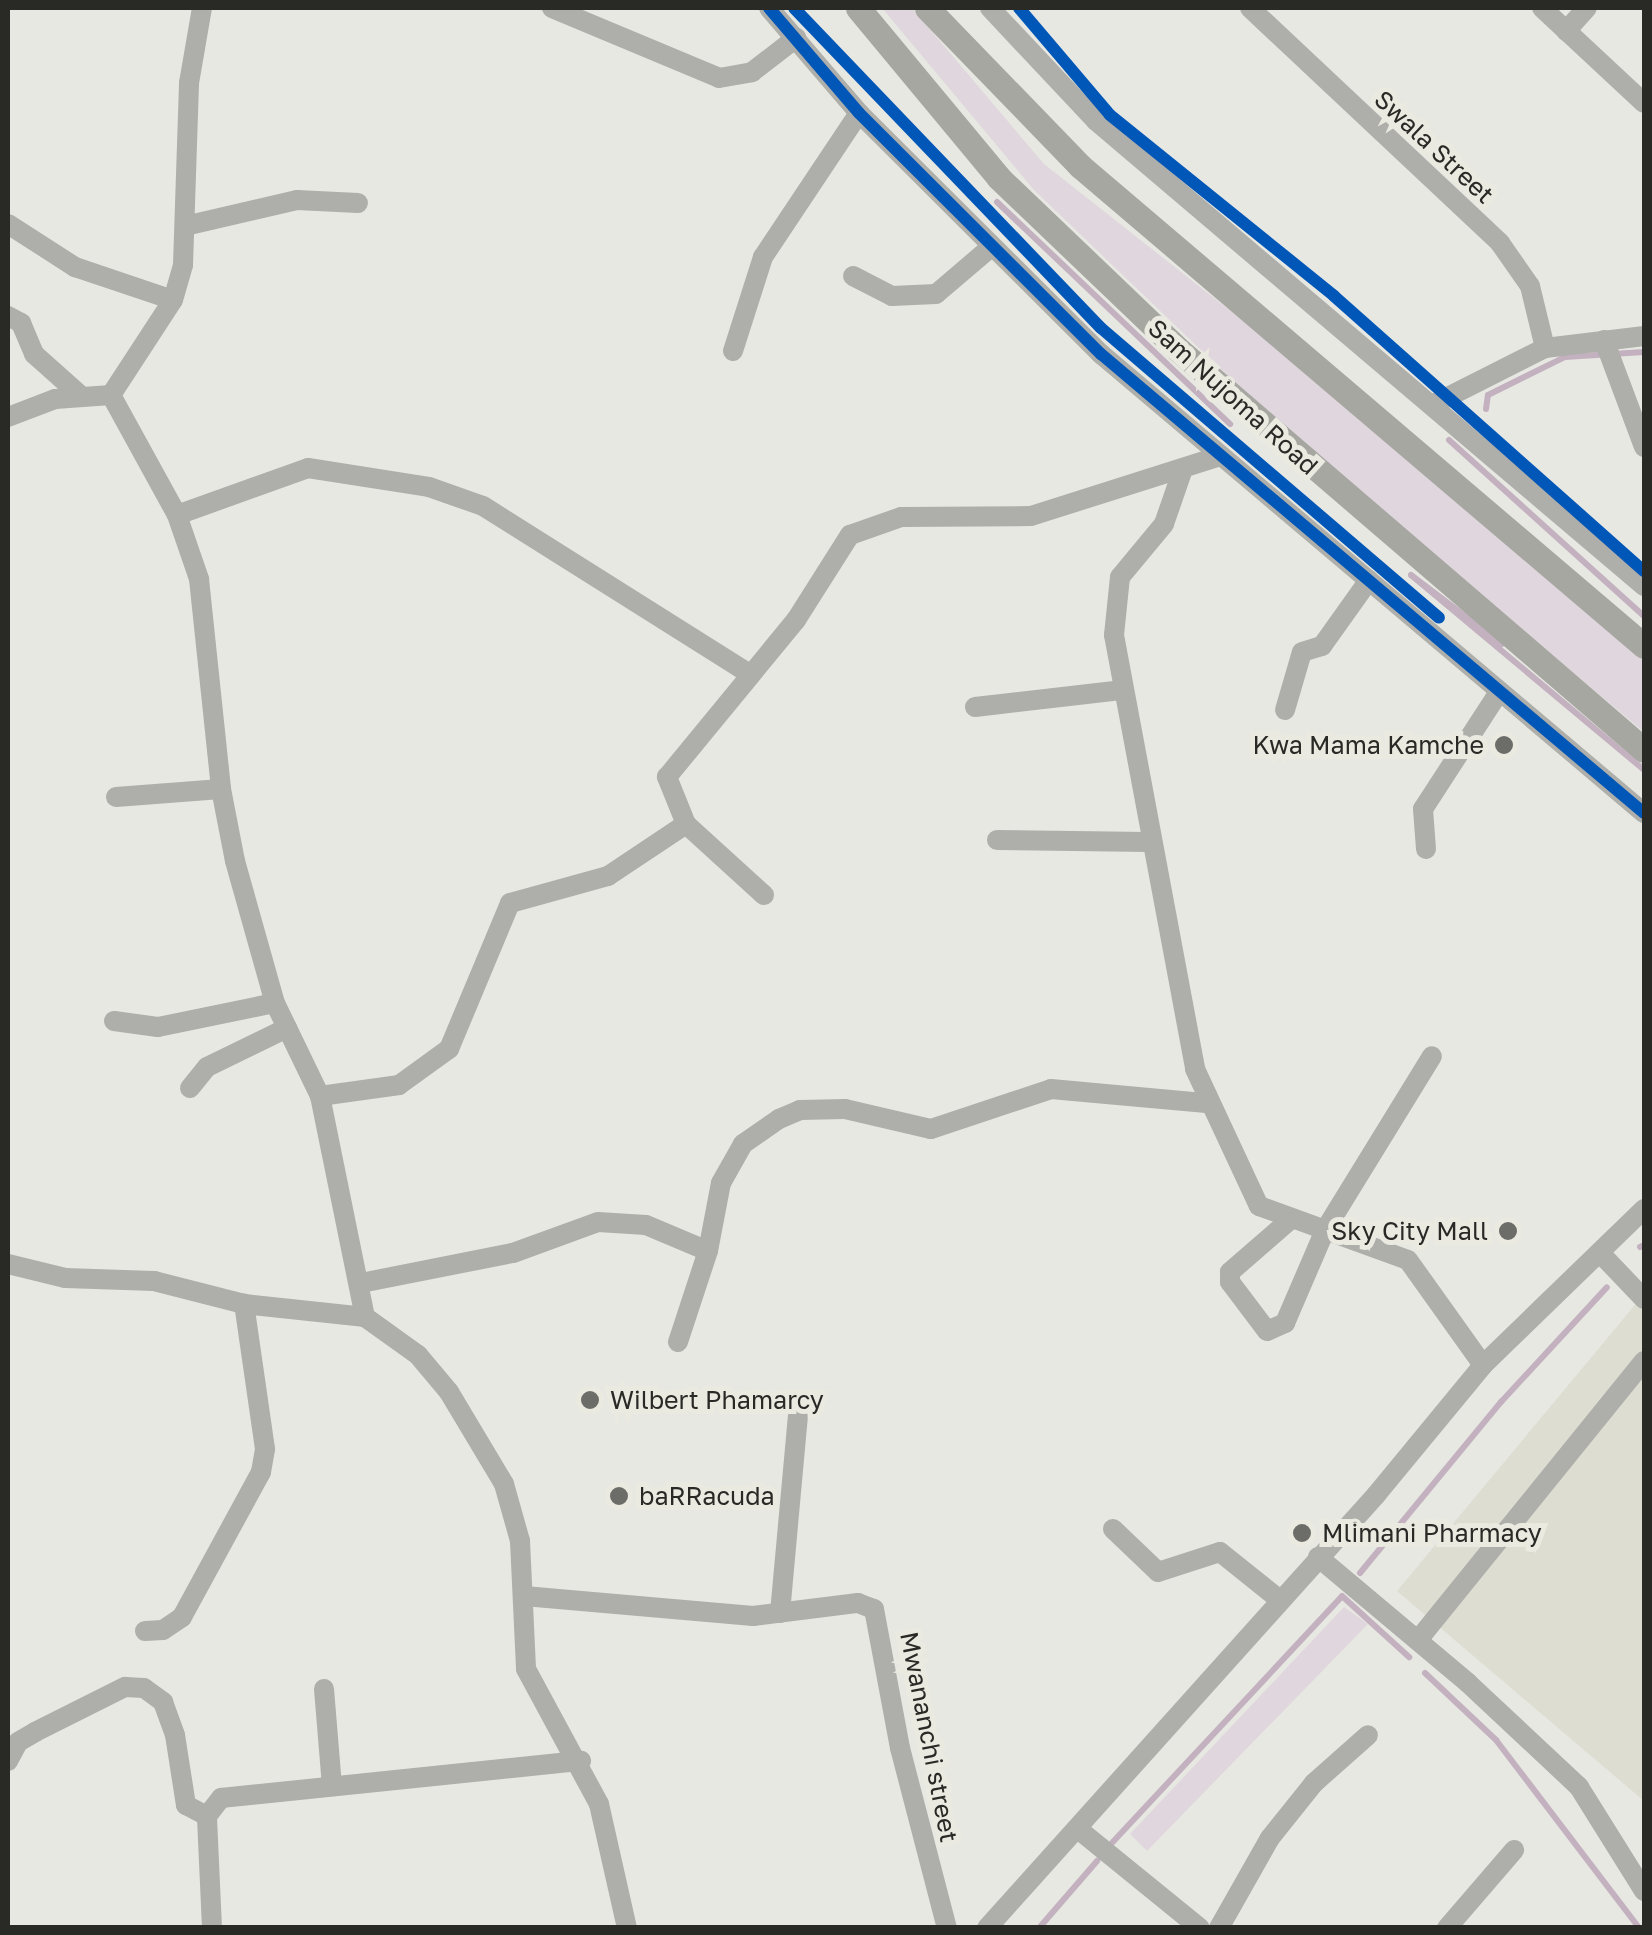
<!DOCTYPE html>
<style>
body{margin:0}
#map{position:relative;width:1652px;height:1935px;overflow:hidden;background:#e8e8e3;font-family:"Golos Text",sans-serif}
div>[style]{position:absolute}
.built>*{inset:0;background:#ddddd2}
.green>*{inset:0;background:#e0d6dd}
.stream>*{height:6px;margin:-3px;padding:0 3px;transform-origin:3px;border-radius:3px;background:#c3b1c0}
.minor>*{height:20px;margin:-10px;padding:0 10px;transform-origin:10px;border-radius:10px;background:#aeaeaa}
.major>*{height:25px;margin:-12.5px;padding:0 12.5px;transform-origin:12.5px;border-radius:12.5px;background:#a7a7a2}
.cycleway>*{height:12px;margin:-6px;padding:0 6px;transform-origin:6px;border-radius:6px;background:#0057b8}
.dots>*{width:28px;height:28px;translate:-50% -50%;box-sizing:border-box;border:5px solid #eaeae1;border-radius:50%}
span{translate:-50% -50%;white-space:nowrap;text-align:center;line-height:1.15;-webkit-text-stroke:10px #eaeae1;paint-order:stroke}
.street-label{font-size:25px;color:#292926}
.poi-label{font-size:25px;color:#292926}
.right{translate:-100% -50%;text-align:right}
.left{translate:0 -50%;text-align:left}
.frame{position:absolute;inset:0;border:10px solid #292926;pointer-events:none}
</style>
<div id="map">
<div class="built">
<div style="clip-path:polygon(1644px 1294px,1644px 1801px,1397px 1591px)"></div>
</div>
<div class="green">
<div style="clip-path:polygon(882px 8px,912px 8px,1044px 164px,1336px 394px,1644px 660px,1644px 732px,1299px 444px,1034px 190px)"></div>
<div style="clip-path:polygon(1344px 1607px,1368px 1624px,1147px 1851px,1130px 1834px)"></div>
</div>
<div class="stream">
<div style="left:997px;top:202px;width:322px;rotate:43.6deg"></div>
<div style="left:1486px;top:409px;width:14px;rotate:-82deg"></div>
<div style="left:1488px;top:395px;width:86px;rotate:-26.3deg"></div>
<div style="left:1565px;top:357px;width:79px;rotate:-3.6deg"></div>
<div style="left:1449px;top:440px;width:263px;rotate:42.1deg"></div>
<div style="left:1502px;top:644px;width:114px;rotate:-142.8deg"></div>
<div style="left:1411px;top:575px;width:304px;rotate:39.9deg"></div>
<div style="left:1640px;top:1247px;width:4px;rotate:-27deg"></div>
<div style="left:1360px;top:1573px;width:222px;rotate:-50.5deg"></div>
<div style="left:1501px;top:1402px;width:156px;rotate:-47.3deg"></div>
<div style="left:1425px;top:1673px;width:98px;rotate:43.3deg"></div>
<div style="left:1496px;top:1740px;width:236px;rotate:52.7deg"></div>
<div style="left:1110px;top:1845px;width:340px;rotate:-47deg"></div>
<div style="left:1342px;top:1596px;width:91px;rotate:42.3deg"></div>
<div style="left:1039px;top:1928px;width:89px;rotate:-49.1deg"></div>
</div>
<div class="minor">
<div style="left:552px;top:8px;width:181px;rotate:22.7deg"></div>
<div style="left:719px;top:78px;width:34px;rotate:-10deg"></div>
<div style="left:752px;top:72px;width:56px;rotate:-37.7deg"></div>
<div style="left:769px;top:8px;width:138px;rotate:49.4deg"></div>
<div style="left:859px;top:113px;width:342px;rotate:44.9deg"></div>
<div style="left:1101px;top:354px;width:711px;rotate:40.21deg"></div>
<div style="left:990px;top:8px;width:155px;rotate:46.8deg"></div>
<div style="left:1096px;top:121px;width:719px;rotate:40.32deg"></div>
<div style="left:1250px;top:8px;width:343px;rotate:43.2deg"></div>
<div style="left:1500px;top:243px;width:52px;rotate:55.1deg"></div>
<div style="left:1530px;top:286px;width:64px;rotate:76.4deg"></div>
<div style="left:1542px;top:8px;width:139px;rotate:43deg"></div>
<div style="left:1566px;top:31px;width:31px;rotate:-48deg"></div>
<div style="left:8px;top:224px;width:80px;rotate:32.7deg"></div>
<div style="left:75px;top:267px;width:103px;rotate:18.6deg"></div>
<div style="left:185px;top:226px;width:115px;rotate:-13.1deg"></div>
<div style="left:297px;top:200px;width:61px;rotate:2.8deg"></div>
<div style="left:853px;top:276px;width:44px;rotate:27.1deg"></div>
<div style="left:892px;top:296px;width:44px;rotate:-2.6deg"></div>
<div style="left:936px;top:294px;width:71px;rotate:-40.4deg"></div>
<div style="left:8px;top:316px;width:15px;rotate:28deg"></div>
<div style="left:21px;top:323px;width:34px;rotate:67deg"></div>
<div style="left:34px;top:354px;width:62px;rotate:41.7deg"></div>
<div style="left:1604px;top:340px;width:114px;rotate:69.5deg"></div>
<div style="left:733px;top:351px;width:99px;rotate:-72.3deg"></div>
<div style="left:763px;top:257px;width:173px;rotate:-56.3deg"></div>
<div style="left:111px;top:395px;width:113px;rotate:-56.9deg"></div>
<div style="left:173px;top:300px;width:36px;rotate:-74deg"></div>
<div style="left:183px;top:265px;width:182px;rotate:-88.1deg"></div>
<div style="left:189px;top:83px;width:76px;rotate:-80.2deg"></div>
<div style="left:1434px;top:404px;width:124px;rotate:-26.8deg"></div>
<div style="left:1545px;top:348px;width:100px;rotate:-6.9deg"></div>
<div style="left:8px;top:417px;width:50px;rotate:-21deg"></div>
<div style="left:55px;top:399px;width:56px;rotate:-4.1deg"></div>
<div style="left:111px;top:395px;width:137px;rotate:61.2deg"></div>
<div style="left:177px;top:515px;width:68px;rotate:71deg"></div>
<div style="left:199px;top:579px;width:211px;rotate:84deg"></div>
<div style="left:221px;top:789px;width:73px;rotate:79deg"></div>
<div style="left:235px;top:861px;width:148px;rotate:74.3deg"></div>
<div style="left:275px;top:1003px;width:103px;rotate:64.2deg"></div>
<div style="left:320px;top:1096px;width:226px;rotate:78.5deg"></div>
<div style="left:1183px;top:469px;width:58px;rotate:109.1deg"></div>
<div style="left:1164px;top:524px;width:69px;rotate:129.7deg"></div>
<div style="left:1120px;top:577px;width:58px;rotate:95.9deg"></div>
<div style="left:1114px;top:635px;width:441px;rotate:79.4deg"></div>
<div style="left:1195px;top:1069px;width:151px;rotate:65deg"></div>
<div style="left:1259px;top:1206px;width:158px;rotate:19.9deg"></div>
<div style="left:1408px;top:1260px;width:129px;rotate:54.5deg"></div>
<div style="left:177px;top:515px;width:139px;rotate:-19.7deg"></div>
<div style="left:308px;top:468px;width:122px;rotate:8.9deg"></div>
<div style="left:429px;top:487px;width:57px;rotate:19.4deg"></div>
<div style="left:483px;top:506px;width:315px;rotate:32.2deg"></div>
<div style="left:975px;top:707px;width:147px;rotate:-6.6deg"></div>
<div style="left:1285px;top:710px;width:60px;rotate:-73.7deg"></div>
<div style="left:1302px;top:652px;width:21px;rotate:-17deg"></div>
<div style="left:1322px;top:646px;width:81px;rotate:-54.5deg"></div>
<div style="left:116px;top:797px;width:105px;rotate:-4.4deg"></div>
<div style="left:997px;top:840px;width:151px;rotate:0.8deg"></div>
<div style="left:1426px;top:849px;width:40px;rotate:-94.3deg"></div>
<div style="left:1423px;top:809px;width:140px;rotate:-57deg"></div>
<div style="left:764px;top:895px;width:105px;rotate:-137.7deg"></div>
<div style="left:686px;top:824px;width:51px;rotate:-112deg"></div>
<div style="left:667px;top:777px;width:203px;rotate:-50.6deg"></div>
<div style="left:796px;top:620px;width:101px;rotate:-57.6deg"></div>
<div style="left:850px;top:535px;width:54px;rotate:-19.4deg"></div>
<div style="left:901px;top:517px;width:130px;rotate:-0.4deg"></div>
<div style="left:1031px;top:516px;width:198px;rotate:-17.6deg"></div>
<div style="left:114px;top:1021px;width:44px;rotate:7.8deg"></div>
<div style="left:158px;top:1027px;width:119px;rotate:-11.6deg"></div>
<div style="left:190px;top:1088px;width:27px;rotate:-51deg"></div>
<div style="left:207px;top:1067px;width:89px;rotate:-26deg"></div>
<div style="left:320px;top:1096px;width:80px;rotate:-7.9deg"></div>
<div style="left:399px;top:1085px;width:62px;rotate:-35.8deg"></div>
<div style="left:449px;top:1049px;width:158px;rotate:-67.3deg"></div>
<div style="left:510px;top:903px;width:102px;rotate:-15.4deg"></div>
<div style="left:608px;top:876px;width:94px;rotate:-33.7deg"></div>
<div style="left:1291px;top:1219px;width:81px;rotate:139deg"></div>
<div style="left:1230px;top:1272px;width:10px;rotate:90deg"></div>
<div style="left:1230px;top:1282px;width:61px;rotate:52.9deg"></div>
<div style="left:1267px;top:1331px;width:20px;rotate:-24deg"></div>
<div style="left:1285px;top:1323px;width:101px;rotate:-66.7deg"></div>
<div style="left:1325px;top:1230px;width:204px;rotate:-58.4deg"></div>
<div style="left:1602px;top:1255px;width:61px;rotate:46.3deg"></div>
<div style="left:8px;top:1264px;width:59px;rotate:13.8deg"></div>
<div style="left:65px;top:1278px;width:89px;rotate:1.9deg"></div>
<div style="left:154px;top:1281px;width:93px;rotate:14.3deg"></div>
<div style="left:244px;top:1304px;width:122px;rotate:6.1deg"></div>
<div style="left:365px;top:1317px;width:65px;rotate:35.6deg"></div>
<div style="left:418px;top:1355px;width:48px;rotate:50deg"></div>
<div style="left:449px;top:1392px;width:107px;rotate:59.1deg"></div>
<div style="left:504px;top:1484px;width:59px;rotate:74.3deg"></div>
<div style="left:520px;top:1541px;width:128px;rotate:87.3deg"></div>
<div style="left:526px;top:1669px;width:153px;rotate:61.6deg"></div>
<div style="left:599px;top:1804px;width:127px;rotate:77.3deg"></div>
<div style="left:361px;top:1283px;width:155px;rotate:-11.2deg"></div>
<div style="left:513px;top:1253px;width:90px;rotate:-20deg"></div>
<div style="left:598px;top:1222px;width:48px;rotate:3.6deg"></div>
<div style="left:646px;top:1225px;width:67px;rotate:22.8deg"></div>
<div style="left:678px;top:1342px;width:96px;rotate:-71.8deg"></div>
<div style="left:708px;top:1251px;width:69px;rotate:-79.2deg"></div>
<div style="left:721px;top:1183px;width:45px;rotate:-60.6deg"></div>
<div style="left:743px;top:1144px;width:44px;rotate:-34.8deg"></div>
<div style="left:779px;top:1119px;width:23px;rotate:-23deg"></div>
<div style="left:800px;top:1110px;width:45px;rotate:-1.3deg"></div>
<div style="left:845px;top:1109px;width:88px;rotate:13.1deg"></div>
<div style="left:931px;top:1129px;width:126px;rotate:-18.4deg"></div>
<div style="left:1051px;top:1089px;width:156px;rotate:5.2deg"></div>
<div style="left:1113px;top:1529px;width:62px;rotate:43.7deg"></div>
<div style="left:1158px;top:1572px;width:65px;rotate:-17.9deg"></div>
<div style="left:1220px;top:1552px;width:77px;rotate:38.7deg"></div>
<div style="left:1318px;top:1557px;width:196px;rotate:40deg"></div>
<div style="left:1468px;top:1683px;width:152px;rotate:43.1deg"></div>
<div style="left:1579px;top:1787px;width:123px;rotate:58deg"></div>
<div style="left:524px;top:1596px;width:230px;rotate:5deg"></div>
<div style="left:753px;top:1616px;width:106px;rotate:-7.1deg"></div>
<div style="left:858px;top:1603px;width:17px;rotate:21deg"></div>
<div style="left:874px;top:1609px;width:141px;rotate:79.4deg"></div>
<div style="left:900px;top:1748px;width:186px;rotate:75.4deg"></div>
<div style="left:780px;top:1613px;width:198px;rotate:-84.8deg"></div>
<div style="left:145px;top:1631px;width:18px;rotate:-3deg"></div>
<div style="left:163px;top:1630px;width:23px;rotate:-34deg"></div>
<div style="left:182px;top:1617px;width:165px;rotate:-61.4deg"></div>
<div style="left:261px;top:1472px;width:23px;rotate:-80deg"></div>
<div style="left:265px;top:1449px;width:147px;rotate:-98.2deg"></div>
<div style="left:1418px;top:1640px;width:359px;rotate:-51deg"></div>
<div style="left:324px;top:1689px;width:97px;rotate:85.3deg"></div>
<div style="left:8px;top:1761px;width:21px;rotate:-62deg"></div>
<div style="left:18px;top:1742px;width:20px;rotate:-30deg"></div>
<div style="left:35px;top:1732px;width:101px;rotate:-26.6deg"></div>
<div style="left:125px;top:1687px;width:19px;rotate:3deg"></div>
<div style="left:144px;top:1688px;width:24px;rotate:36deg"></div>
<div style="left:163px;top:1702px;width:35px;rotate:70deg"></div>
<div style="left:175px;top:1735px;width:71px;rotate:81.1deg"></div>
<div style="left:186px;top:1805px;width:24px;rotate:28deg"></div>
<div style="left:1078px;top:1829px;width:157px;rotate:39.1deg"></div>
<div style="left:212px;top:1928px;width:112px;rotate:-92.6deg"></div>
<div style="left:207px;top:1816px;width:23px;rotate:-52deg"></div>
<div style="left:221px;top:1798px;width:362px;rotate:-5.9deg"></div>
<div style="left:987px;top:1928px;width:582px;rotate:-48.06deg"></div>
<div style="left:1376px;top:1495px;width:168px;rotate:-50.5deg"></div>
<div style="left:1483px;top:1365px;width:224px;rotate:-44.1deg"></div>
<div style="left:1219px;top:1928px;width:103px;rotate:-60.5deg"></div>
<div style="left:1270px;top:1838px;width:70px;rotate:-51.3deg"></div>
<div style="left:1314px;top:1783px;width:72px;rotate:-41.6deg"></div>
<div style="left:1447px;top:1928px;width:103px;rotate:-49.3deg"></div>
</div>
<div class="major">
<div style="left:858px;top:8px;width:221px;rotate:50.3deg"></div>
<div style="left:999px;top:178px;width:250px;rotate:43.7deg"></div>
<div style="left:1180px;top:351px;width:612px;rotate:40.69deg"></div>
<div style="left:927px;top:8px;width:220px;rotate:45.9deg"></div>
<div style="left:1080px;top:166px;width:741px;rotate:40.4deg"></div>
</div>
<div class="cycleway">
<div style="left:769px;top:8px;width:138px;rotate:49.4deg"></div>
<div style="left:859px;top:113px;width:342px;rotate:44.9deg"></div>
<div style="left:1101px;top:354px;width:711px;rotate:40.21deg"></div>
<div style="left:794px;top:8px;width:443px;rotate:46.2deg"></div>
<div style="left:1101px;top:328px;width:445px;rotate:40.6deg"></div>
<div style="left:1019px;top:8px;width:140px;rotate:49.6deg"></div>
<div style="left:1110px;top:115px;width:288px;rotate:38.9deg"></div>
<div style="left:1334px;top:296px;width:414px;rotate:41.6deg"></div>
</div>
<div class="dots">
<div style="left:1504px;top:745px;background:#6c6c68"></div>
<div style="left:1508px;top:1231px;background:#6c6c68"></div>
<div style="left:590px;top:1400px;background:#6c6c68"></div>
<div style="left:619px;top:1496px;background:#6c6c68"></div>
<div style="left:1302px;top:1533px;background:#6c6c68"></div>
</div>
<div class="street-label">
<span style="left:1434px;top:147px;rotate:43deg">Swala Street</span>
<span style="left:1233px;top:397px;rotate:42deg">Sam Nujoma Road</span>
<span style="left:929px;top:1737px;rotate:79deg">Mwananchi street</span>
</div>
<div class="poi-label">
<span class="right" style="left:1484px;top:745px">Kwa Mama Kamche</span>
<span class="right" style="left:1488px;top:1231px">Sky City Mall</span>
<span class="left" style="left:610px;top:1400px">Wilbert Phamarcy</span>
<span class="left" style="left:639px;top:1496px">baRRacuda</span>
<span class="left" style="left:1322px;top:1533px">Mlimani Pharmacy</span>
</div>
<div class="frame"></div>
</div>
